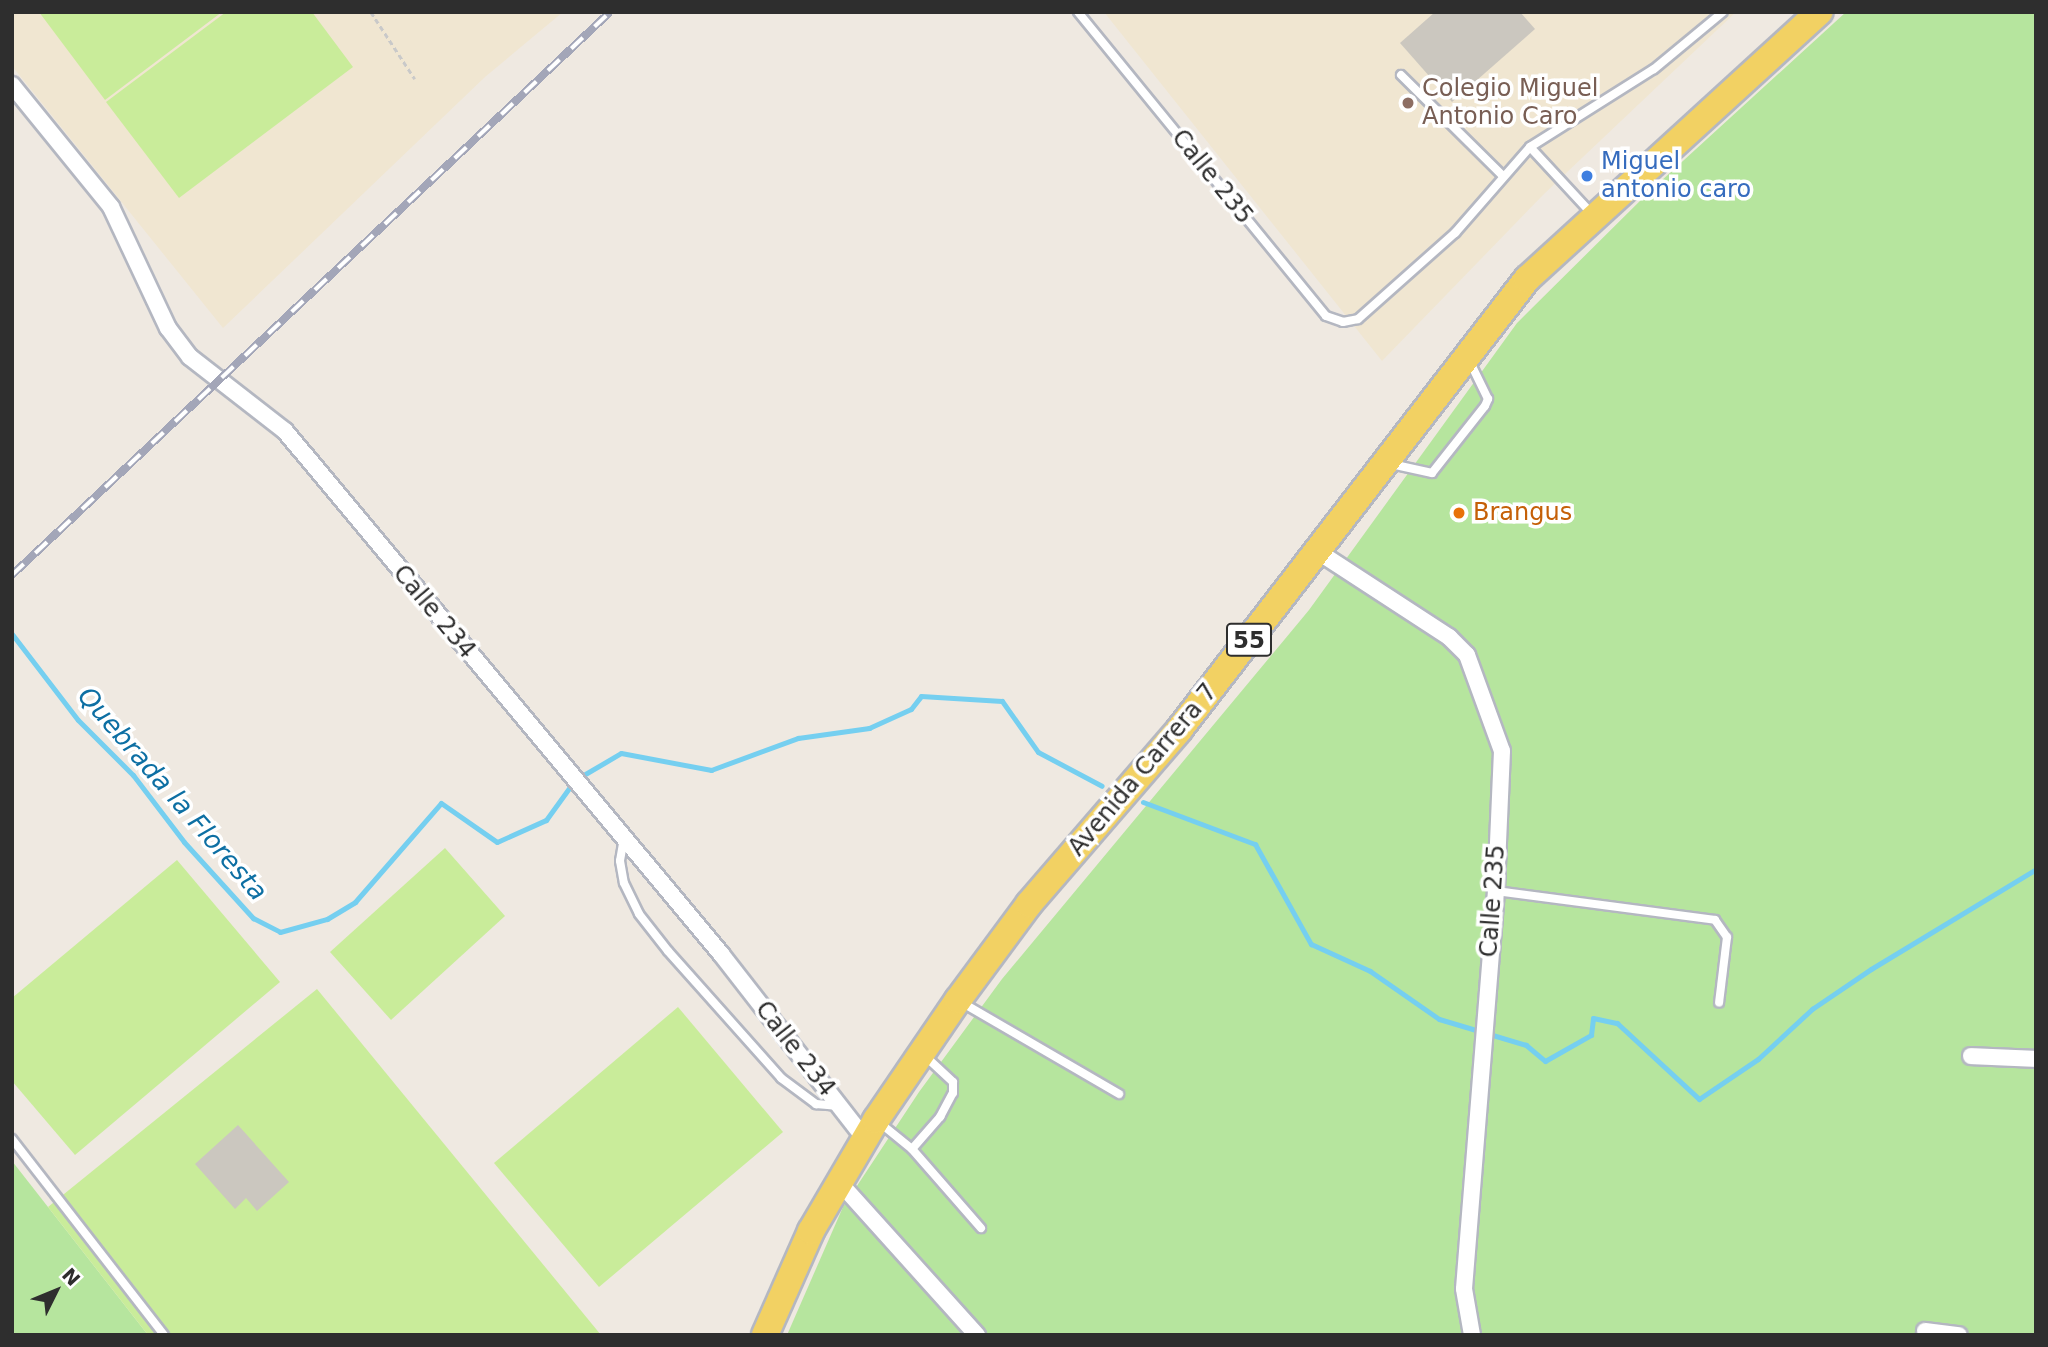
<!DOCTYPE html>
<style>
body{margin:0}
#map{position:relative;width:2048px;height:1347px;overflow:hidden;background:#efe9e1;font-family:"DejaVu Sans",sans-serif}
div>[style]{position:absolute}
.education>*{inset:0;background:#f0e6d1}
.green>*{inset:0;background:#b6e59e}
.pitch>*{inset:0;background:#c9ec9a}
.stream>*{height:5px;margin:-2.5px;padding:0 2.5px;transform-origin:2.5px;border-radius:2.5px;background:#75cff0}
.building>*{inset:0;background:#cbc7bf}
.path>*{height:2.5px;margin-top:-1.25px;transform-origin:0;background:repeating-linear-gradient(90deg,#c9c9c9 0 5px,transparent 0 8.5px)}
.roads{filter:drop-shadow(2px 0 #b4b7c1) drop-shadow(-2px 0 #b4b7c1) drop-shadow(0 2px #b4b7c1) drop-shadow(0 -2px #b4b7c1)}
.service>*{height:8px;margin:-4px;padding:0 4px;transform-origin:4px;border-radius:4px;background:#fff}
.minor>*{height:16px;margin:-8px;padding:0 8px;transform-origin:8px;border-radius:8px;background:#fff}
.primary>*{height:26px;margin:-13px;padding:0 13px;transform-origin:13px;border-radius:13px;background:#f2d163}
.rail>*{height:8px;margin-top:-4px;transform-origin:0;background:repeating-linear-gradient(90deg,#fff 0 16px,#a3a6b8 0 32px);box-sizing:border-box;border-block:2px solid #a3a6b8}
.dots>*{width:19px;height:19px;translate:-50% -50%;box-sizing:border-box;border:4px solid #fff;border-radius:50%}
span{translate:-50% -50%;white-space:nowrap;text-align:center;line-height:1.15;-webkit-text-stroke:7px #fff;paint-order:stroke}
.shield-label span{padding:2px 5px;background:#fff;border:2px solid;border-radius:5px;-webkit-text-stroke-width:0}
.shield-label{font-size:23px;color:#2e2e2e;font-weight:700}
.education-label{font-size:24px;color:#785e54}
.left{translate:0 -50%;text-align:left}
.shop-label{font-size:24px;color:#366cbe}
.street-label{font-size:24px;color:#2e2e2e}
.food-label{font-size:24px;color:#c56008}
.water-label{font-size:26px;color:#0d6fa3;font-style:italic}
.frame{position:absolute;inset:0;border:14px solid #2e2e2e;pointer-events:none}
.north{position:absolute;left:21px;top:1256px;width:70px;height:70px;-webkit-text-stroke:5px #fff;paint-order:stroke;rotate:47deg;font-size:19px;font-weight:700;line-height:28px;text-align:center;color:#2e2e2e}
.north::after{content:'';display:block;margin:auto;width:24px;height:32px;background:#2e2e2e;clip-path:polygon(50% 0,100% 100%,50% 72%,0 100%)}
</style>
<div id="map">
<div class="education">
<div style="clip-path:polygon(12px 12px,563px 12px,485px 77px,223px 328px,12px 66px)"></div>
<div style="clip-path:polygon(1104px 12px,1736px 12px,1544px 194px,1382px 361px)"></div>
</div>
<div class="green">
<div style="clip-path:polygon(1846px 12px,2036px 12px,2036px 1335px,787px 1335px,843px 1207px,919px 1092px,1002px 979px,1309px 610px,1517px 323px,1649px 192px)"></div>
<div style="clip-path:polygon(12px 1161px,48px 1207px,148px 1335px,12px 1335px)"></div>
</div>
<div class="pitch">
<div style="clip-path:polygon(39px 12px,222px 12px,105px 100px)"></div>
<div style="clip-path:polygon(226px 12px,312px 12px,353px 67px,179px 198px,106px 102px)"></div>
<div style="clip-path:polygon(445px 848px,505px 916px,391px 1020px,330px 952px)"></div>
<div style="clip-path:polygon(177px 860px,280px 982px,75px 1155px,12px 1081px,12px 998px)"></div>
<div style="clip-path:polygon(317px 989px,601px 1335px,148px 1335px,48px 1207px)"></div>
<div style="clip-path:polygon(678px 1007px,783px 1132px,599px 1287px,494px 1163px)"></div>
</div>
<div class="stream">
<div style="left:12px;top:634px;width:108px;rotate:52.5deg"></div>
<div style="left:78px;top:720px;width:78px;rotate:45deg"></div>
<div style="left:133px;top:775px;width:84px;rotate:52.7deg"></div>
<div style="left:184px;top:842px;width:103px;rotate:47.8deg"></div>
<div style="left:253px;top:918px;width:30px;rotate:27deg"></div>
<div style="left:280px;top:932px;width:49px;rotate:-15.5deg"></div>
<div style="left:327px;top:919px;width:33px;rotate:-31deg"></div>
<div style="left:355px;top:902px;width:131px;rotate:-49deg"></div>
<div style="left:441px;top:803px;width:68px;rotate:34.9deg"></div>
<div style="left:497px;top:842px;width:54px;rotate:-24.2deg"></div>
<div style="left:546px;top:820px;width:49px;rotate:-54.1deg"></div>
<div style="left:575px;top:780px;width:53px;rotate:-30.4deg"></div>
<div style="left:621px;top:753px;width:92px;rotate:10.7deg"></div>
<div style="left:711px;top:770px;width:93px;rotate:-20.2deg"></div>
<div style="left:798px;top:738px;width:72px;rotate:-8deg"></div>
<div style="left:869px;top:728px;width:46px;rotate:-24.3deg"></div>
<div style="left:911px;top:709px;width:16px;rotate:-52deg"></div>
<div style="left:921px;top:696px;width:81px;rotate:3.5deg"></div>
<div style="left:1002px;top:701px;width:62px;rotate:54.8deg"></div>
<div style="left:1038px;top:752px;width:72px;rotate:28deg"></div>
<div style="left:1143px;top:802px;width:120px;rotate:20.6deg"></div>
<div style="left:1255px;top:844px;width:115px;rotate:60.8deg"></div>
<div style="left:1311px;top:944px;width:65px;rotate:24.6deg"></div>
<div style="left:1370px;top:971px;width:84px;rotate:34.8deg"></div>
<div style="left:1439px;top:1019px;width:91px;rotate:16.6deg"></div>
<div style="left:1526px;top:1045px;width:25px;rotate:40deg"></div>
<div style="left:1545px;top:1061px;width:53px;rotate:-29.5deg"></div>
<div style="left:1591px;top:1035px;width:17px;rotate:-83deg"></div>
<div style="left:1593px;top:1018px;width:25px;rotate:12deg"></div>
<div style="left:1617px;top:1023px;width:112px;rotate:42.8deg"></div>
<div style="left:1699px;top:1099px;width:71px;rotate:-34.1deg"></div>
<div style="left:1758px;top:1059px;width:74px;rotate:-42.8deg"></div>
<div style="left:1812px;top:1009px;width:71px;rotate:-34.1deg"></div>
<div style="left:1871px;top:969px;width:193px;rotate:-31.2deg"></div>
</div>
<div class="building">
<div style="clip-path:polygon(1435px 12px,1520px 12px,1535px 29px,1452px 102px,1400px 43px)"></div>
<div style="clip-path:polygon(238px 1125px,289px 1182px,257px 1211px,246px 1198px,235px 1209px,195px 1164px)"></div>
</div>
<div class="path">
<div style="left:371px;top:12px;width:80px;rotate:56.7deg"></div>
</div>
<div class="roads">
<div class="service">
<div style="left:1078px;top:12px;width:392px;rotate:50.8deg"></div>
<div style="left:1326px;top:316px;width:18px;rotate:19deg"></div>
<div style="left:1343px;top:322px;width:15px;rotate:-11deg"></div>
<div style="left:1358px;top:319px;width:130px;rotate:-41.6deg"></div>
<div style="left:1455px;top:233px;width:114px;rotate:-48.9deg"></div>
<div style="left:1530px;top:147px;width:93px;rotate:47.2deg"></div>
<div style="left:1401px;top:75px;width:144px;rotate:44.7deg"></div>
<div style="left:1530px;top:147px;width:146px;rotate:-32.2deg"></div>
<div style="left:1654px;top:69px;width:89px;rotate:-39.6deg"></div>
<div style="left:1391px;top:464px;width:42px;rotate:12.4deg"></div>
<div style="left:1432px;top:473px;width:85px;rotate:-51.7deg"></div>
<div style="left:1485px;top:406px;width:8px;rotate:-67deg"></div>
<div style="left:1488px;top:399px;width:43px;rotate:-116deg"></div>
<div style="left:624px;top:838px;width:23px;rotate:100deg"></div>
<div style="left:620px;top:861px;width:22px;rotate:80deg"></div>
<div style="left:624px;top:883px;width:34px;rotate:64deg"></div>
<div style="left:639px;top:914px;width:47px;rotate:51.9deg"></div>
<div style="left:668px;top:951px;width:170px;rotate:48.3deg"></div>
<div style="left:781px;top:1078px;width:44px;rotate:36.6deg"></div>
<div style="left:816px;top:1104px;width:23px;rotate:5deg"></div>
<div style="left:1496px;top:891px;width:221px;rotate:7.5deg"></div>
<div style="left:1715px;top:920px;width:21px;rotate:55deg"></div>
<div style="left:1727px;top:937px;width:66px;rotate:96.9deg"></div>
<div style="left:961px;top:1002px;width:183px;rotate:30.2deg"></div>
<div style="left:880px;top:1123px;width:41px;rotate:39.1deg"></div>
<div style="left:912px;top:1149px;width:43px;rotate:-48.8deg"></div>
<div style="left:940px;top:1117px;width:27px;rotate:-62deg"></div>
<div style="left:953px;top:1093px;width:11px;rotate:-90deg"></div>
<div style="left:953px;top:1082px;width:40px;rotate:-137deg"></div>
<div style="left:12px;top:1139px;width:248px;rotate:52.2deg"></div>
<div style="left:912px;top:1149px;width:105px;rotate:48.9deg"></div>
</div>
<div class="minor">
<div style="left:12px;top:85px;width:157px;rotate:50.9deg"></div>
<div style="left:111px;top:207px;width:134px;rotate:64.8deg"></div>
<div style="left:168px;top:328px;width:36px;rotate:53deg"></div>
<div style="left:190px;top:357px;width:120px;rotate:37.9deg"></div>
<div style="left:285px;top:431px;width:681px;rotate:50.18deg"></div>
<div style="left:721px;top:954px;width:236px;rotate:52.1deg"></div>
<div style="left:1317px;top:551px;width:158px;rotate:33.1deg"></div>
<div style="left:1449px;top:637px;width:25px;rotate:45deg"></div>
<div style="left:1467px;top:655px;width:102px;rotate:70deg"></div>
<div style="left:1502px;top:751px;width:140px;rotate:92.5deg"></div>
<div style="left:1496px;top:891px;width:399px;rotate:94.6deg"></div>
<div style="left:1464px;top:1289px;width:47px;rotate:80.1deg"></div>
<div style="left:1971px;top:1056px;width:65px;rotate:2.6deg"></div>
<div style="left:840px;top:1183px;width:205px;rotate:48deg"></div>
<div style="left:1925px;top:1331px;width:34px;rotate:7deg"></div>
</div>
<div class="primary">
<div style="left:765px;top:1335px;width:114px;rotate:-66.1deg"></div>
<div style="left:811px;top:1231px;width:129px;rotate:-59.6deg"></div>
<div style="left:876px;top:1120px;width:145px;rotate:-55.7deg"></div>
<div style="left:958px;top:1000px;width:119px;rotate:-53.5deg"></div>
<div style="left:1029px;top:904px;width:230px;rotate:-49.2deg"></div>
<div style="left:1179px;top:730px;width:570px;rotate:-52.35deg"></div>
<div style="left:1527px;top:279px;width:396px;rotate:-42.4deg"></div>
</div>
</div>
<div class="rail">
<div style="left:12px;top:575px;width:821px;rotate:-43.27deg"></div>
</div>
<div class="dots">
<div style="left:1408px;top:103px;background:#8d6e63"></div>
<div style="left:1587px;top:176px;background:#3f7fe0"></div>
<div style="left:1459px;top:513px;background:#e8710a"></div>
</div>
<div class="shield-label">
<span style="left:1249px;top:640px">55</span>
</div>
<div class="education-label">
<span class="left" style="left:1422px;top:103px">Colegio Miguel<br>Antonio Caro</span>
</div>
<div class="shop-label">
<span class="left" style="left:1601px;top:176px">Miguel<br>antonio caro</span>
</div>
<div class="street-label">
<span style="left:1212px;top:177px;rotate:51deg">Calle 235</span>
<span style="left:434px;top:612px;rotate:50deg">Calle 234</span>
<span style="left:1143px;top:770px;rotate:-50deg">Avenida Carrera 7</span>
<span style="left:1493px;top:901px;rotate:-86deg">Calle 235</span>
<span style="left:795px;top:1049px;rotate:52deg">Calle 234</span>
</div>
<div class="food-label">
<span class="left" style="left:1473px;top:513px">Brangus</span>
</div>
<div class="water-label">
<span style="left:172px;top:794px;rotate:49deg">Quebrada la Floresta</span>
</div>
<div class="frame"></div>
<div class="north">N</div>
</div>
